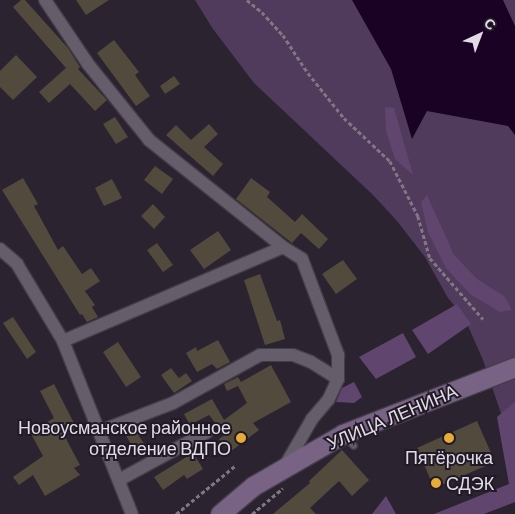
<!DOCTYPE html>
<meta charset="utf-8">
<style>
body{margin:0}
#map{position:relative;width:515px;height:514px;overflow:hidden;background:#2b2330;font-family:Barlow,sans-serif}
div>[style]{position:absolute}
.green>*{inset:0;background:#503b5c}
.forest>*{inset:0;background:#60466f}
.water>*{inset:0;background:#190224}
.building>*{inset:0;background:#524a3c}
.path>*{height:2.5px;margin-top:-1.25px;transform-origin:0;background:repeating-linear-gradient(90deg,#7f7883 0 4px,transparent 0 6.5px)}
.roads{filter:drop-shadow(1px 0 #443e49) drop-shadow(-1px 0 #443e49) drop-shadow(0 1px #443e49) drop-shadow(0 -1px #443e49)}
.service>*{height:6px;margin:-3px;padding:0 3px;transform-origin:3px;border-radius:3px;background:#665d6b}
.minor>*{height:12px;margin:-6px;padding:0 6px;transform-origin:6px;border-radius:6px;background:#665d6b}
.secondary>*{height:19px;margin:-9.5px;padding:0 9.5px;transform-origin:9.5px;border-radius:9.5px;background:#786384}
.dots>*{width:14px;height:14px;translate:-50% -50%;box-sizing:border-box;border:2px solid #211a26;border-radius:50%}
span{translate:-50% -50%;white-space:nowrap;text-align:center;line-height:1.15;-webkit-text-stroke:4px #211a26;paint-order:stroke}
.street-label{font-size:18px;color:#e0dbe4}
.poi-label{font-size:18px;color:#e0dbe4}
.right{translate:-100% -50%;text-align:right}
.left{translate:0 -50%;text-align:left}
.north{position:absolute;left:455px;top:10px;width:50px;height:50px;-webkit-text-stroke:4px #211a26;paint-order:stroke;rotate:43deg;font-size:14px;font-weight:700;line-height:20px;text-align:center;color:#e0dbe4}
.north::after{content:'';display:block;margin:auto;width:18px;height:22px;background:#e0dbe4;clip-path:polygon(50% 0,100% 100%,50% 72%,0 100%)}
</style>
<div id="map">
<div class="green">
<div style="clip-path:polygon(195px 0,515px 0,515px 455px,483px 360px,464px 317px,448px 298px,425px 257px,397px 221px,373px 195px,254px 83px,213px 29px)"></div>
</div>
<div class="forest">
<div style="clip-path:polygon(385px 107px,394px 108px,413px 175px,395px 159px,386px 131px)"></div>
<div style="clip-path:polygon(427px 195px,454px 255px,477px 279px,504px 296px,512px 310px,500px 312px,470px 294px,446px 268px,428px 232px,421px 202px)"></div>
<div style="clip-path:polygon(457px 304px,471px 324px,428px 354px,412px 330px)"></div>
<div style="clip-path:polygon(403px 333px,416px 357px,376px 379px,359px 357px)"></div>
<div style="clip-path:polygon(354px 382px,362px 397px,354px 403px,336px 402px,342px 388px)"></div>
<div style="clip-path:polygon(515px 402px,515px 502px,484px 514px,434px 514px,509px 484px,497px 417px)"></div>
<div style="clip-path:polygon(386px 496px,396px 514px,372px 514px)"></div>
</div>
<div class="water">
<div style="clip-path:polygon(352px 0,503px 0,515px 26px,515px 135px,508px 126px,427px 111px,412px 139px,391px 69px)"></div>
</div>
<div class="building">
<div style="clip-path:polygon(21px 0,25px 0,68px 48px,80px 67px,78px 69px,107px 100px,95px 111px,70px 84px,49px 103px,39px 92px,66px 68px,13px 7px)"></div>
<div style="clip-path:polygon(76px 0,109px 0,86px 15px)"></div>
<div style="clip-path:polygon(114px 40px,139px 72px,135px 75px,150px 96px,136px 106px,97px 53px)"></div>
<div style="clip-path:polygon(16px 55px,37px 77px,13px 100px,0 87px,0 71px)"></div>
<div style="clip-path:polygon(174px 76px,180px 84px,165px 94px,160px 86px)"></div>
<div style="clip-path:polygon(115px 117px,128px 137px,116px 144px,103px 124px)"></div>
<div style="clip-path:polygon(209px 124px,218px 134px,204px 147px,223px 164px,213px 176px,166px 135px,176px 125px,191px 140px)"></div>
<div style="clip-path:polygon(155px 166px,173px 179px,162px 194px,144px 180px)"></div>
<div style="clip-path:polygon(23px 178px,38px 204px,34px 206px,58px 250px,63px 246px,82px 274px,91px 268px,100px 281px,85px 291px,95px 305px,92px 307px,98px 317px,87px 322px,82px 314px,80px 315px,2px 190px)"></div>
<div style="clip-path:polygon(251px 178px,270px 192px,267px 197px,295px 222px,302px 214px,328px 239px,319px 249px,301px 233px,292px 243px,236px 199px)"></div>
<div style="clip-path:polygon(112px 179px,122px 198px,104px 206px,95px 188px)"></div>
<div style="clip-path:polygon(153px 204px,165px 217px,154px 229px,141px 216px)"></div>
<div style="clip-path:polygon(218px 231px,231px 250px,204px 269px,190px 250px)"></div>
<div style="clip-path:polygon(157px 243px,173px 265px,163px 272px,147px 250px)"></div>
<div style="clip-path:polygon(343px 260px,357px 279px,336px 294px,322px 274px)"></div>
<div style="clip-path:polygon(260px 274px,277px 321px,280px 320px,285px 339px,265px 345px,244px 280px)"></div>
<div style="clip-path:polygon(13px 317px,36px 352px,27px 359px,3px 323px)"></div>
<div style="clip-path:polygon(218px 340px,230px 362px,217px 369px,212px 364px,197px 372px,186px 353px,196px 347px,197px 351px)"></div>
<div style="clip-path:polygon(118px 342px,141px 377px,126px 387px,103px 352px)"></div>
<div style="clip-path:polygon(271px 365px,291px 402px,253px 423px,259px 430px,230px 452px,219px 439px,225px 435px,209px 415px,190px 425px,184px 414px,212px 399px,224px 420px,247px 403px,238px 386px,227px 391px,224px 384px,238px 377px,241px 382px)"></div>
<div style="clip-path:polygon(171px 368px,179px 378px,186px 373px,192px 381px,174px 393px,161px 375px)"></div>
<div style="clip-path:polygon(54px 384px,77px 429px,64px 435px,80px 465px,74px 468px,80px 475px,45px 496px,33px 475px,19px 485px,13px 477px,43px 456px,30px 432px,54px 418px,40px 391px)"></div>
<div style="clip-path:polygon(477px 421px,495px 462px,434px 488px,417px 448px)"></div>
<div style="clip-path:polygon(140px 424px,144px 430px,137px 433px,149px 451px,139px 457px,123px 431px)"></div>
<div style="clip-path:polygon(342px 450px,369px 480px,352px 496px,339px 481px,310px 508px,316px 514px,273px 514px,310px 483px,309px 481px)"></div>
<div style="clip-path:polygon(193px 453px,203px 469px,187px 479px,184px 475px,163px 490px,154px 477px)"></div>
</div>
<div class="path">
<div style="left:247px;top:0;width:19px;rotate:39deg"></div>
<div style="left:262px;top:12px;width:31px;rotate:48deg"></div>
<div style="left:283px;top:35px;width:45px;rotate:56.7deg"></div>
<div style="left:308px;top:73px;width:58px;rotate:51.3deg"></div>
<div style="left:344px;top:118px;width:63px;rotate:43.1deg"></div>
<div style="left:390px;top:161px;width:62px;rotate:63deg"></div>
<div style="left:418px;top:216px;width:44px;rotate:74.1deg"></div>
<div style="left:430px;top:258px;width:81px;rotate:49deg"></div>
<div style="left:176px;top:514px;width:77px;rotate:-39.2deg"></div>
<div style="left:252px;top:514px;width:40px;rotate:-40deg"></div>
</div>
<div class="roads">
<div class="service">
<div style="left:345px;top:436px;width:13px;rotate:48deg"></div>
</div>
<div class="minor">
<div style="left:45px;top:0;width:77px;rotate:56.1deg"></div>
<div style="left:88px;top:64px;width:97px;rotate:51.2deg"></div>
<div style="left:149px;top:140px;width:171px;rotate:38.6deg"></div>
<div style="left:0;top:249px;width:23px;rotate:41deg"></div>
<div style="left:17px;top:264px;width:90px;rotate:59.1deg"></div>
<div style="left:63px;top:341px;width:186px;rotate:68.3deg"></div>
<div style="left:63px;top:341px;width:239px;rotate:-23.1deg"></div>
<div style="left:283px;top:247px;width:22px;rotate:32deg"></div>
<div style="left:302px;top:259px;width:103px;rotate:69.4deg"></div>
<div style="left:338px;top:355px;width:24px;rotate:90deg"></div>
<div style="left:338px;top:379px;width:23px;rotate:115deg"></div>
<div style="left:328px;top:400px;width:25px;rotate:130deg"></div>
<div style="left:312px;top:419px;width:54px;rotate:119.9deg"></div>
<div style="left:100px;top:431px;width:78px;rotate:-21deg"></div>
<div style="left:173px;top:403px;width:99px;rotate:-28.9deg"></div>
<div style="left:260px;top:355px;width:33px"></div>
<div style="left:293px;top:355px;width:19px;rotate:21deg"></div>
<div style="left:311px;top:362px;width:32px;rotate:32deg"></div>
<div style="left:119px;top:480px;width:100px;rotate:-28.6deg"></div>
</div>
<div class="secondary">
<div style="left:220px;top:514px;width:43px;rotate:-40.3deg"></div>
<div style="left:253px;top:486px;width:104px;rotate:-30deg"></div>
<div style="left:343px;top:434px;width:185px;rotate:-21.3deg"></div>
</div>
</div>
<div class="dots">
<div style="left:241px;top:438px;background:#e7ac37"></div>
<div style="left:449px;top:438px;background:#e7ac37"></div>
<div style="left:436px;top:483px;background:#e7ac37"></div>
</div>
<div class="street-label">
<span style="left:392px;top:417px;rotate:-23deg">УЛИЦА ЛЕНИНА</span>
</div>
<div class="poi-label">
<span class="right" style="left:231px;top:438px">Новоусманское районное<br>отделение ВДПО</span>
<span style="left:449px;top:457px">Пятёрочка</span>
<span class="left" style="left:446px;top:483px">СДЭК</span>
</div>
<div class="north">С</div>
</div>
